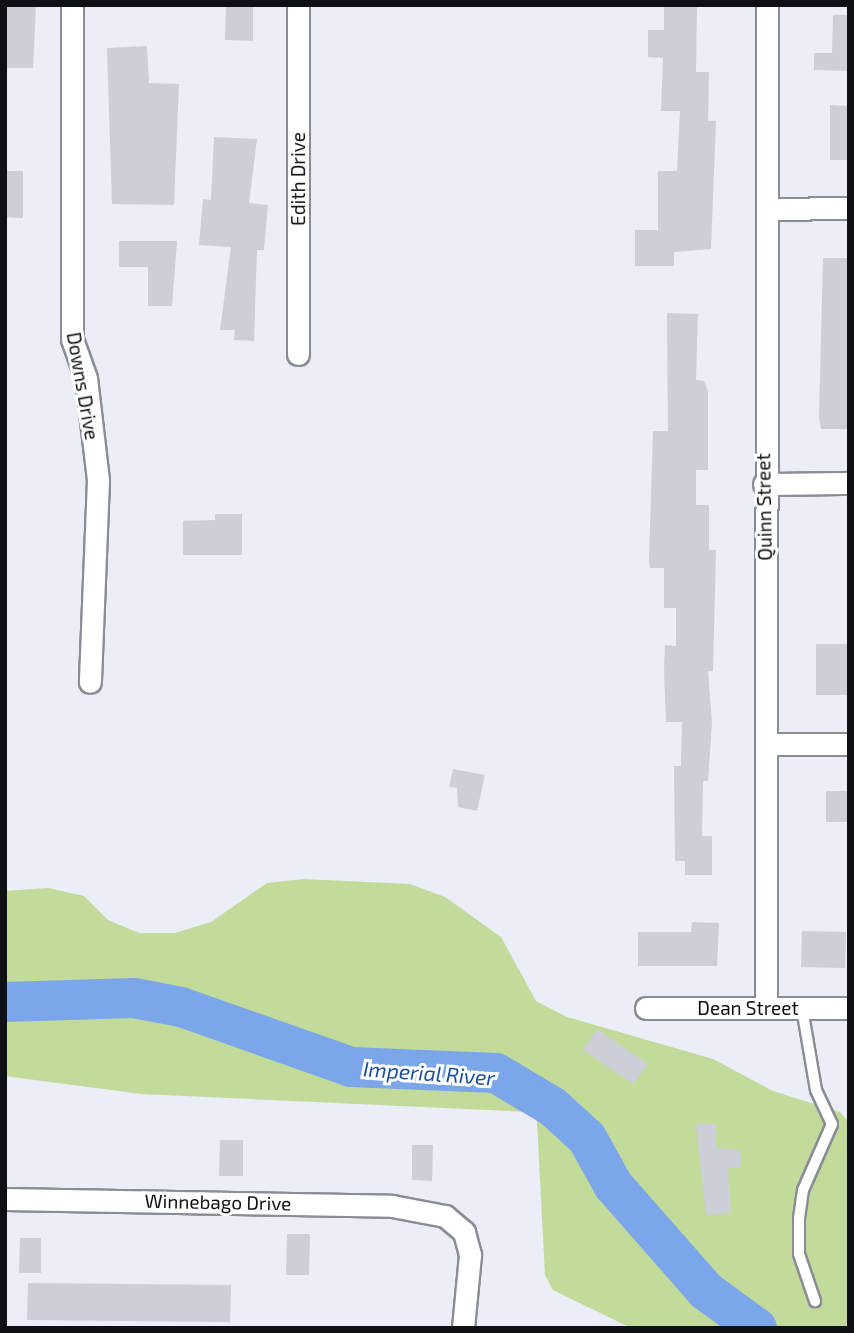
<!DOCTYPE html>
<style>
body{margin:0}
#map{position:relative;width:854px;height:1333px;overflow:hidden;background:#ebedf7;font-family:"Exo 2",sans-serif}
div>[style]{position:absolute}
.green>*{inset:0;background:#c2da9a}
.river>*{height:40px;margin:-20px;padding:0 20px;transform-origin:20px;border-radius:20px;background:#7ba7ea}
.building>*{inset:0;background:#ccced8}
.roads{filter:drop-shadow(2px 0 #8b8d96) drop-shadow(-2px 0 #8b8d96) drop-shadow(0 2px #8b8d96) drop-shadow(0 -2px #8b8d96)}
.lane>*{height:10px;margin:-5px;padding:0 5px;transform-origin:5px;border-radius:5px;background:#fff}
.street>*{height:21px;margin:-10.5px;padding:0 10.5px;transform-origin:10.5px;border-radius:10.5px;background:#fff}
span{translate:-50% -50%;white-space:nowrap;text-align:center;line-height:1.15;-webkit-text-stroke:6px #fff;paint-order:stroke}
.street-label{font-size:19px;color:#0f1013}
.water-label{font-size:21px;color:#1b4f9d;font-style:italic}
.frame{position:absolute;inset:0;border:7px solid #0f1013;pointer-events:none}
</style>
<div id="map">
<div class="green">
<div style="clip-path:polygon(303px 879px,410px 884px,445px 897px,501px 937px,536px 1001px,567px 1017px,713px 1059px,773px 1091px,840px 1112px,849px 1122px,849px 1328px,631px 1328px,553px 1290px,545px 1275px,537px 1122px,530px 1112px,141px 1094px,5px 1076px,5px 891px,48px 888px,84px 896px,108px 920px,139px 933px,175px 933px,211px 922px,267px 883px)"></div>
</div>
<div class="river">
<div style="left:5px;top:1002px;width:129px;rotate:-1.8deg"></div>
<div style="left:134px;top:998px;width:48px;rotate:10.8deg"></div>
<div style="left:181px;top:1007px;width:180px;rotate:19.4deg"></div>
<div style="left:351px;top:1067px;width:145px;rotate:2.4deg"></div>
<div style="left:496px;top:1073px;width:66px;rotate:30.8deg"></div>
<div style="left:553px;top:1107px;width:46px;rotate:42.4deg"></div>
<div style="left:587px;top:1138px;width:54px;rotate:61deg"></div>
<div style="left:613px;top:1185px;width:141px;rotate:48.7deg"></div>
<div style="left:706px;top:1291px;width:63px;rotate:36deg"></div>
</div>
<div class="building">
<div style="clip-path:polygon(5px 5px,36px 5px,33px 68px,5px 68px)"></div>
<div style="clip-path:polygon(664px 5px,697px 5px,696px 72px,709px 72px,708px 121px,716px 121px,711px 249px,674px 252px,674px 266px,635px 266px,635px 230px,658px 230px,658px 171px,677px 171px,680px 111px,661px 111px,663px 58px,648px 57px,648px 30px,664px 30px)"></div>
<div style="clip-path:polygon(226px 6px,253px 6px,253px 41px,225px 40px)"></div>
<div style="clip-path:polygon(833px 15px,849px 15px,849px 71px,814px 70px,814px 53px,832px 53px)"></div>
<div style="clip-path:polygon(147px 46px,149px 83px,179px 84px,174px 205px,112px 204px,107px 48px)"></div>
<div style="clip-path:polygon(830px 105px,849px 106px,849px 160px,830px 160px)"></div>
<div style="clip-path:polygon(214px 137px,257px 139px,249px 203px,268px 205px,264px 250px,257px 250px,254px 341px,234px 340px,235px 330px,220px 330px,231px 247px,199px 245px,203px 199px,211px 200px)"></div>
<div style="clip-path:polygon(5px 171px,23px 171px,23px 218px,5px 217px)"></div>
<div style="clip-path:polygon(119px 241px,177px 241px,172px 306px,148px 306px,148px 267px,119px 267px)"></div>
<div style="clip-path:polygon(823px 258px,849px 258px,849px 429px,821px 429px,819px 418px)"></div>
<div style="clip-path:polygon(667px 313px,698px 314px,696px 380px,704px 381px,708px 391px,708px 470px,696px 470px,696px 505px,709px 505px,709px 550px,716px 550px,713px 671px,708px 671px,712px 723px,708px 781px,703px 781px,702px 836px,712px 836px,712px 875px,685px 875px,685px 861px,675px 861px,674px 766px,681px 766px,682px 722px,666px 722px,664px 670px,665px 645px,676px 646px,676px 608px,664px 608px,664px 568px,650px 568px,649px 561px,653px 431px,668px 431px)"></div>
<div style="clip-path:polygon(215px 514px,242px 514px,242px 555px,183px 555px,183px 521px,215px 520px)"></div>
<div style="clip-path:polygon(816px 644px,849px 644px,849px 695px,816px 695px)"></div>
<div style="clip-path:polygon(453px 769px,485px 775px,477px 811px,458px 807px,457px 788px,449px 787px)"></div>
<div style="clip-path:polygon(826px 791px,849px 791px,849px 822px,826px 822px)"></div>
<div style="clip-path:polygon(692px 922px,719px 923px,717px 966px,638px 966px,638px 932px,691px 932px)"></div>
<div style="clip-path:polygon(802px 931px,846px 932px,845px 968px,801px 967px)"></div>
<div style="clip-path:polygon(597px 1029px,648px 1064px,633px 1084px,583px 1050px)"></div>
<div style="clip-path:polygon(696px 1124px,716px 1124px,716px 1148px,740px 1150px,741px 1167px,728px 1168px,731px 1213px,706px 1215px)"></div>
<div style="clip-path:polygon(220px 1140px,243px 1140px,243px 1176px,219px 1176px)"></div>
<div style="clip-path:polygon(412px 1145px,433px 1145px,432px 1181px,412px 1180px)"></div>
<div style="clip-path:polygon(287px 1234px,310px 1234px,309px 1275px,286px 1275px)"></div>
<div style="clip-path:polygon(20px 1238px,41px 1238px,41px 1273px,19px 1273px)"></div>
<div style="clip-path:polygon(28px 1283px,231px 1285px,230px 1322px,27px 1320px)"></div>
</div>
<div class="roads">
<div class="lane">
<div style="left:802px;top:1008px;width:83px;rotate:80.3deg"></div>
<div style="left:816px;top:1090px;width:38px;rotate:65deg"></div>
<div style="left:832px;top:1124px;width:72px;rotate:113.7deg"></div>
<div style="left:803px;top:1190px;width:28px;rotate:98deg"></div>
<div style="left:799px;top:1218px;width:36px;rotate:90deg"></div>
<div style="left:799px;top:1254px;width:50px;rotate:71.2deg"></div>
</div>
<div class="street">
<div style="left:72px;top:5px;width:334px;rotate:90deg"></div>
<div style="left:72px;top:339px;width:41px;rotate:70.3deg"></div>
<div style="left:86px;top:378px;width:103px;rotate:83.3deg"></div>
<div style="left:98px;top:480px;width:202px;rotate:92.3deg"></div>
<div style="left:769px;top:209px;width:80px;rotate:-0.7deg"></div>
<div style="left:298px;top:354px;width:349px;rotate:-90deg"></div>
<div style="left:764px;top:484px;width:85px;rotate:-0.7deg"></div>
<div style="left:767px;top:744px;width:82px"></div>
<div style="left:646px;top:1008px;width:203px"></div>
<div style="left:766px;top:1008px;width:1003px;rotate:-89.94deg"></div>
<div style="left:5px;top:1199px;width:387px;rotate:1deg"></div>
<div style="left:392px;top:1206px;width:54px;rotate:10.7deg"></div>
<div style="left:445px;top:1216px;width:25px;rotate:40deg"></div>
<div style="left:464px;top:1232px;width:24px;rotate:75deg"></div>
<div style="left:470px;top:1255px;width:73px;rotate:95.5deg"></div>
</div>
</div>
<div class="street-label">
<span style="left:298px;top:179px;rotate:-90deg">Edith Drive</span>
<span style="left:83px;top:386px;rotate:80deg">Downs Drive</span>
<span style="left:764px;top:507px;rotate:-91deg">Quinn Street</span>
<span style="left:748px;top:1008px">Dean Street</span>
<span style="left:218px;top:1202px;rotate:1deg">Winnebago Drive</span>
</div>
<div class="water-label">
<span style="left:429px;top:1073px;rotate:4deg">Imperial River</span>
</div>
<div class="frame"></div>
</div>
